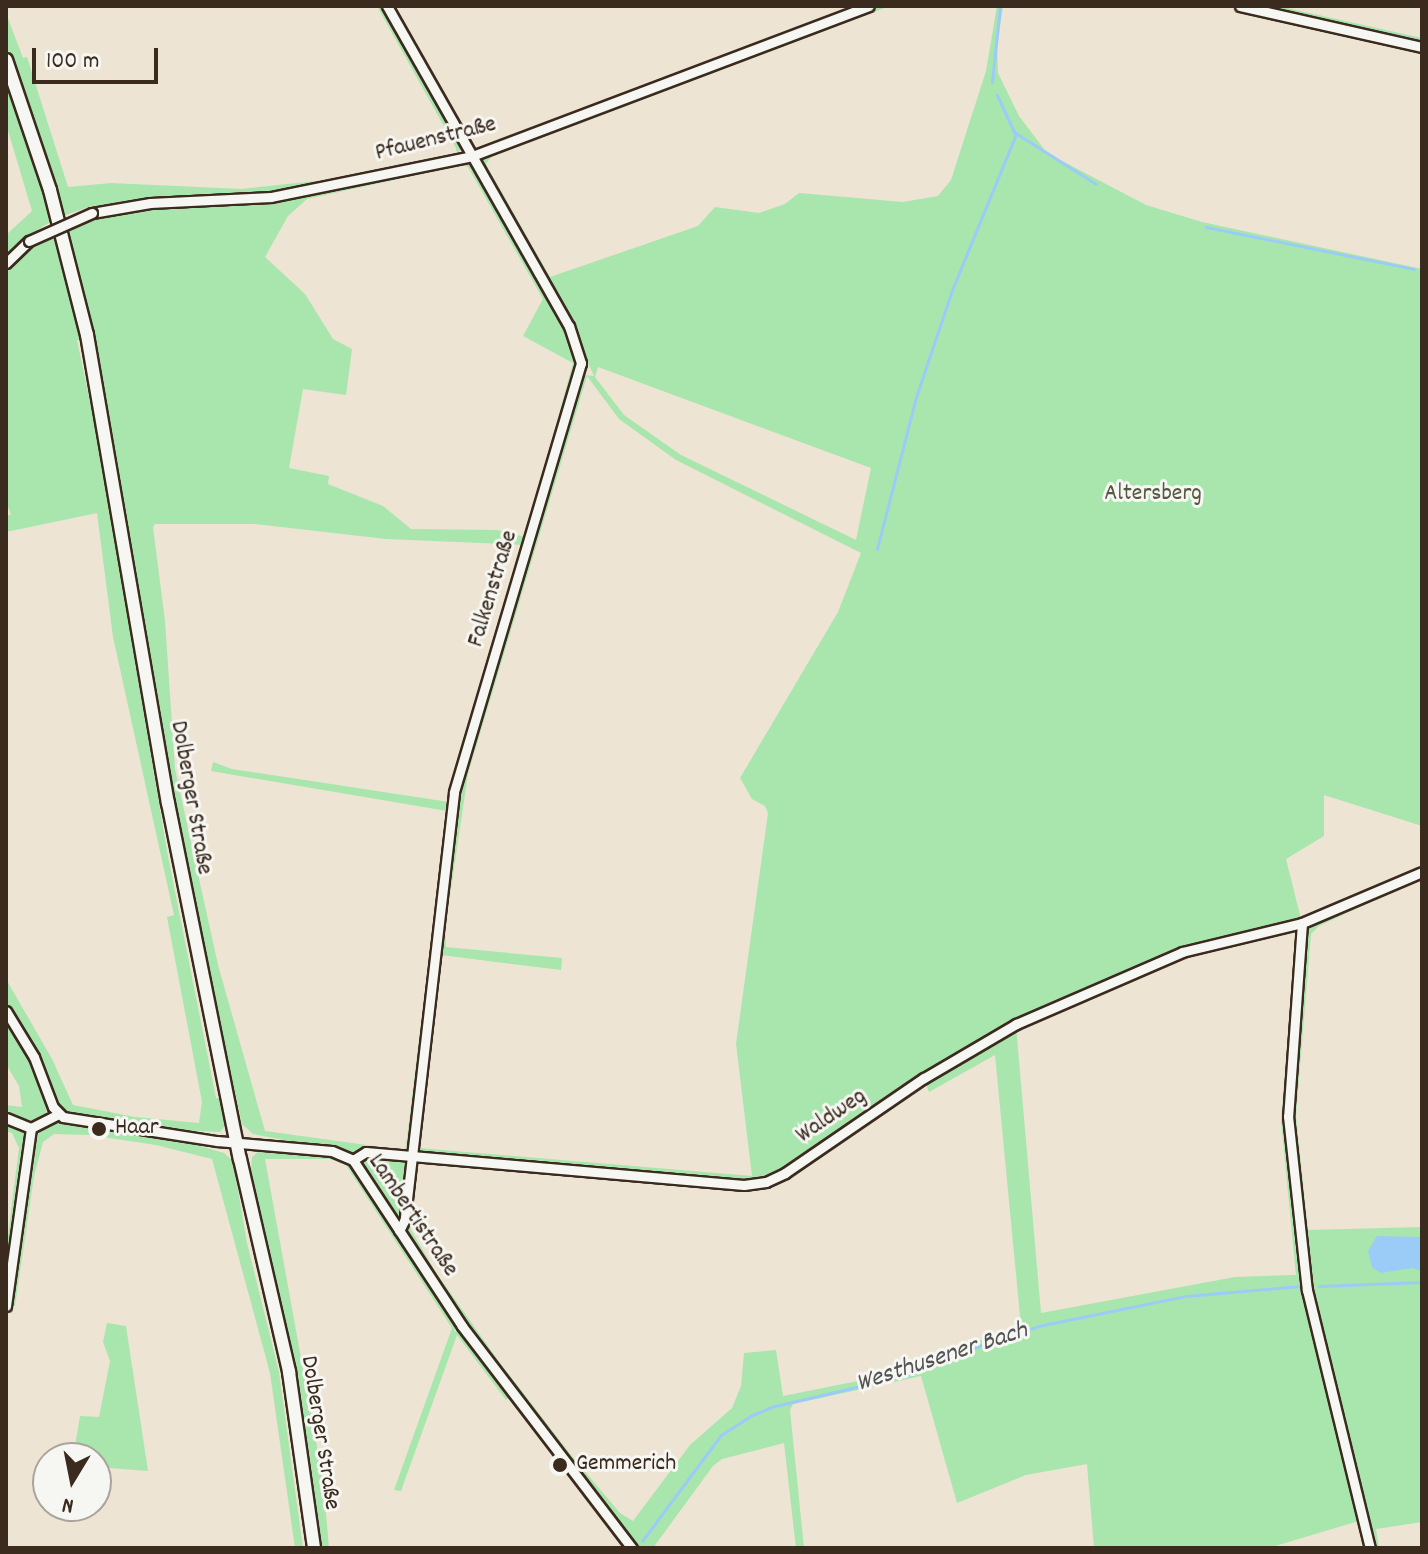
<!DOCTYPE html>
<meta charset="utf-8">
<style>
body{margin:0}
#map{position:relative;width:1428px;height:1554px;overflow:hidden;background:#ede4d3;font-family:Dekko,sans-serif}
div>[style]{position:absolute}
.green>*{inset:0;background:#a8e6ad}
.water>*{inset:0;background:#9bccf7}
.stream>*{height:3px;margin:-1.5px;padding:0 1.5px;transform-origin:1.5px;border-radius:1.5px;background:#9bccf7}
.roads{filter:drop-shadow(2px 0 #3b2a1e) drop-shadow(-2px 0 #3b2a1e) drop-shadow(0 2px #3b2a1e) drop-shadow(0 -2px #3b2a1e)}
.street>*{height:9px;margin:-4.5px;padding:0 4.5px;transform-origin:4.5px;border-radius:4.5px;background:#f6f6f2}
.secondary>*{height:12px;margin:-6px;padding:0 6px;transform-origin:6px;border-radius:6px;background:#f6f6f2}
.bridges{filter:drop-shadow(2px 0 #3b2a1e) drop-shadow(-2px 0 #3b2a1e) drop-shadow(0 2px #3b2a1e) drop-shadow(0 -2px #3b2a1e)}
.street-bridge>*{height:9px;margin:-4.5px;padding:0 4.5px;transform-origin:4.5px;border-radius:4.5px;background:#f6f6f2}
.dots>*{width:22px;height:22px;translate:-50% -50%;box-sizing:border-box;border:4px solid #f6f6f2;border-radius:50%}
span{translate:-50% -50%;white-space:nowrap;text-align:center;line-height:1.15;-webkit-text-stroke:6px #f6f6f2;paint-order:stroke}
.street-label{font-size:24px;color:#3b2a1e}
.park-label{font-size:24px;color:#565942}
.poi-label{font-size:24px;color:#3b2a1e}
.left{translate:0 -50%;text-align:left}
.water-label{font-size:26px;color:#535254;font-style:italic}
.frame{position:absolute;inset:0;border:8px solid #3b2a1e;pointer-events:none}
.north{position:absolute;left:32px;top:1442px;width:80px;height:80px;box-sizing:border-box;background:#f6f6f2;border:2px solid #aba49d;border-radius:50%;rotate:190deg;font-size:22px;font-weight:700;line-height:32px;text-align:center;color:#3b2a1e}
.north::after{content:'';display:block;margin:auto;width:28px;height:36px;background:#3b2a1e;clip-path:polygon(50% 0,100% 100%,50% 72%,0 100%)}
.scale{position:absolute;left:32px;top:48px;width:126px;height:36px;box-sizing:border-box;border:4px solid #3b2a1e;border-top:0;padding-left:10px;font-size:24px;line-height:28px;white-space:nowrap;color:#3b2a1e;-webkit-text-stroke:6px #f6f6f2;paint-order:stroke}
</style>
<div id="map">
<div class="green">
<div style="clip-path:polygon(377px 6px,385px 6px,462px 147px,456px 156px,425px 163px,457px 153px,456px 148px)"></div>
<div style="clip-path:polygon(evenodd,874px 6px,890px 6px,491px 157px,486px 164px,489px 170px,550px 277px,698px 226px,715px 207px,759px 213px,785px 204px,799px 193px,903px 202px,938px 196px,951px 180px,986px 71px,997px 6px,1003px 6px,997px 47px,998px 73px,1019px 116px,1047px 153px,1146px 205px,1202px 222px,1422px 269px,1422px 826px,1324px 795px,1324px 836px,1286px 859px,1301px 919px,1181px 951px,1016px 1026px,1041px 1313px,1235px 1277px,1296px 1275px,1281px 1120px,1296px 936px,1294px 931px,1283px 931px,1298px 931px,1286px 1116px,1302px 1276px,1359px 1521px,1268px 1548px,1094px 1548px,1087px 1464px,1026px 1475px,957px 1503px,921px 1376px,793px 1404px,790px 1410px,804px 1548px,796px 1548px,784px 1443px,722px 1459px,713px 1466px,653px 1548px,639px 1548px,508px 1382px,405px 1232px,409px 1217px,411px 1230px,437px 1274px,500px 1363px,571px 1455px,620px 1513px,633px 1521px,690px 1445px,732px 1408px,741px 1386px,744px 1353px,776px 1350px,783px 1396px,868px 1379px,1021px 1326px,995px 1055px,929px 1092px,925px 1081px,767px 1179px,742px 1182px,422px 1153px,416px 1147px,458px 793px,578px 384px,584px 375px,594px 376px,571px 325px,480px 161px,487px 153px,874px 6px,598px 367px,871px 468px,856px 540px,681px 455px,624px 415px,595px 377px,598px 367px,874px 6px,587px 376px,619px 419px,676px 460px,861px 553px,838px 612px,740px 778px,752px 799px,765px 806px,768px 813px,736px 1044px,752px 1176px,419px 1148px,441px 955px,561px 970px,562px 958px,446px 947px,445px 929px,468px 774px,587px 376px)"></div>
<div style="clip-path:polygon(1248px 6px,1278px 6px,1422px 38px,1422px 45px)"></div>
<div style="clip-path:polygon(6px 13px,23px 58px,27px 57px,68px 187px,111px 183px,241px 189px,316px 181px,326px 184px,268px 193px,91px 206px,63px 216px,6px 45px)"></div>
<div style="clip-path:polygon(6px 74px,53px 220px,18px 243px,6px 256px,6px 235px,32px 211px,6px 124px)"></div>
<div style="clip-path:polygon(evenodd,465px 161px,475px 167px,566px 328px,577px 363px,525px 545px,386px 539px,255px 524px,155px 524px,153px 527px,165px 621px,175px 769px,218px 965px,265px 1131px,403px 1150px,406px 1146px,447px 811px,211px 771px,213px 762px,232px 769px,449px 802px,474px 716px,447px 810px,450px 816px,410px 1143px,403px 1150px,353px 1153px,253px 1134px,242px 1124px,181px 845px,112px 434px,66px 227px,135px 207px,278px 203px,283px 198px,465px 161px,462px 165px,468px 167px,543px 299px,523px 336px,573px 363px,525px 537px,498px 530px,411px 529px,383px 506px,328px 484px,329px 476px,289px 468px,303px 389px,346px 395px,352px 349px,333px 339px,305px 294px,265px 257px,288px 216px,307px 199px,462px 165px)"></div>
<div style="clip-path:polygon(56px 233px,83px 338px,77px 340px,97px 436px,167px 851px,216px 1098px,221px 1098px,226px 1125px,220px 1132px,179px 1130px,69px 1113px,58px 1103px,37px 1055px,6px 1002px,6px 979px,52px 1059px,73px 1105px,135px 1117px,199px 1123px,202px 1102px,167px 917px,174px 915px,113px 637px,97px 513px,6px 532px,6px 517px,11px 514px,6px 502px,6px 266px,19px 253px)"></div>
<div style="clip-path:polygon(1364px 899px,1366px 904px,1319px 926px,1311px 934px,1296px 1116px,1308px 1230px,1422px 1227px,1422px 1522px,1376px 1529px,1379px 1548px,1372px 1548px,1310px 1292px,1291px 1117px,1306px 930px,1311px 922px)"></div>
<div style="clip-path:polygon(6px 1018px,29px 1057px,47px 1105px,46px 1114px,35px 1121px,6px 1114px,6px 1105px,22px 1107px,19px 1086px,6px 1064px)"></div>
<div style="clip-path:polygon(57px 1120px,197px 1145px,224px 1153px,233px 1161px,247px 1243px,279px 1372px,303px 1548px,295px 1548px,270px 1373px,212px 1159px,156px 1145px,89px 1135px,54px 1134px,43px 1142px,34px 1176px,15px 1306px,8px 1305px,34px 1142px,42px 1128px)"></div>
<div style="clip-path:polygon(6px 1121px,26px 1132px,6px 1288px,6px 1251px,19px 1148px,12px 1133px,6px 1131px)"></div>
<div style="clip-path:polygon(258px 1152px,331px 1155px,355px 1170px,457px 1324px,454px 1331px,462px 1332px,509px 1397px,506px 1400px,457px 1335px,401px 1491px,394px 1490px,452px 1328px,346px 1165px,330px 1159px,265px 1159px,323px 1480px,329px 1548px,319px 1548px,294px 1372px,251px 1170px,252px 1157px)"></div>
<div style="clip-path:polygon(365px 1155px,408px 1159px,401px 1220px,362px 1165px)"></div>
<div style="clip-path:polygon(107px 1323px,126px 1326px,148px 1471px,96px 1467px,96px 1458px,73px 1458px,80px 1416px,99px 1417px,110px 1361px,103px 1342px)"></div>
</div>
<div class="water">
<div style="clip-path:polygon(1377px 1236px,1422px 1237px,1422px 1271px,1412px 1268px,1381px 1273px,1372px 1267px,1368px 1251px)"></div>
</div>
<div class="stream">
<div style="left:1262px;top:6px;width:81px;rotate:12.8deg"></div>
<div style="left:1348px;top:25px;width:76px;rotate:12.2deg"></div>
<div style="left:992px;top:82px;width:76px;rotate:-84deg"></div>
<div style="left:997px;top:95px;width:41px;rotate:65.3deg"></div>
<div style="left:1014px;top:132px;width:97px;rotate:32.4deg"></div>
<div style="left:1206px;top:227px;width:212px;rotate:11.4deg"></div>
<div style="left:877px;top:549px;width:157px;rotate:-75.6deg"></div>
<div style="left:916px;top:397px;width:113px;rotate:-71.4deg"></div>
<div style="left:952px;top:290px;width:169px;rotate:-67.7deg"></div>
<div style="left:1319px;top:1286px;width:103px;rotate:-2.2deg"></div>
<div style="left:642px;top:1541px;width:132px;rotate:-53.3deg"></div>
<div style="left:721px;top:1435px;width:35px;rotate:-33deg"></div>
<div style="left:750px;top:1416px;width:23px;rotate:-23deg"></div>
<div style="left:771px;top:1407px;width:140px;rotate:-13.2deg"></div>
<div style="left:907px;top:1375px;width:99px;rotate:-21.9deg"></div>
<div style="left:999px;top:1338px;width:46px;rotate:-16.5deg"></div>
<div style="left:1043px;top:1325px;width:146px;rotate:-11.5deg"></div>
<div style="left:1186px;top:1296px;width:114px;rotate:-5deg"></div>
</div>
<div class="roads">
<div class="street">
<div style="left:387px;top:6px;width:368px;rotate:60.4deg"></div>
<div style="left:569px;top:326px;width:39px;rotate:72deg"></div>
<div style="left:581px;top:363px;width:448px;rotate:106.5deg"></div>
<div style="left:454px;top:793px;width:429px;rotate:96.6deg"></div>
<div style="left:405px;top:1219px;width:13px;rotate:117deg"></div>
<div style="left:1240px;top:6px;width:187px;rotate:12.7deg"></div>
<div style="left:92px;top:213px;width:59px;rotate:-9.8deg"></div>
<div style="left:150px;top:203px;width:121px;rotate:-2.8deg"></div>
<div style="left:271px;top:197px;width:205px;rotate:-11.5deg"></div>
<div style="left:472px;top:156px;width:424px;rotate:-20.7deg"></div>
<div style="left:6px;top:263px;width:32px;rotate:-44deg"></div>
<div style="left:1302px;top:923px;width:194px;rotate:94.1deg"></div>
<div style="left:1288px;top:1116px;width:175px;rotate:83.8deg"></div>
<div style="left:1307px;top:1290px;width:266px;rotate:76.3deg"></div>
<div style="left:6px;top:1011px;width:54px;rotate:58.7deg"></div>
<div style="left:34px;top:1057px;width:53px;rotate:69.2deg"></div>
<div style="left:53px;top:1107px;width:14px;rotate:45deg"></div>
<div style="left:63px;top:1117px;width:156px;rotate:8.9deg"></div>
<div style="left:217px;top:1141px;width:115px;rotate:5deg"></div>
<div style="left:332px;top:1151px;width:23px;rotate:23deg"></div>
<div style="left:353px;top:1160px;width:199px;rotate:56.7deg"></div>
<div style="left:462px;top:1326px;width:280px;rotate:52.6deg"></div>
<div style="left:6px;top:1118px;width:27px;rotate:22deg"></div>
<div style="left:31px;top:1128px;width:31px;rotate:-27deg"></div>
<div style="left:353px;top:1160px;width:15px;rotate:-32deg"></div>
<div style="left:366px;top:1152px;width:379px;rotate:5deg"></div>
<div style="left:744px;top:1185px;width:22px;rotate:-8deg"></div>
<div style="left:766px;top:1182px;width:21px;rotate:-25deg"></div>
<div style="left:785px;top:1173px;width:168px;rotate:-34.4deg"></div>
<div style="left:924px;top:1078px;width:107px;rotate:-30.4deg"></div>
<div style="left:1016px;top:1024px;width:181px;rotate:-23.4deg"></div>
<div style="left:1182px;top:952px;width:123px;rotate:-13.6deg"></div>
<div style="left:1302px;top:923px;width:130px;rotate:-23deg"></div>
<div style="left:6px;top:1306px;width:180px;rotate:-82deg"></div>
</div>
<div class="secondary">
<div style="left:6px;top:60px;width:137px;rotate:71.3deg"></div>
<div style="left:50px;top:190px;width:150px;rotate:75.7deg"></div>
<div style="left:87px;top:335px;width:475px;rotate:80.2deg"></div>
<div style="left:168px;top:803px;width:363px;rotate:78.6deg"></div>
<div style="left:240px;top:1159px;width:219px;rotate:77deg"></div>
<div style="left:289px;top:1372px;width:178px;rotate:81.9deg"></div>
</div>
</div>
<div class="bridges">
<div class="street-bridge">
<div style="left:29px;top:241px;width:69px;rotate:-24deg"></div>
</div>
</div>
<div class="dots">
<div style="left:99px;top:1129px;background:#3b2a1e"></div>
<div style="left:560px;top:1465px;background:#3b2a1e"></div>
</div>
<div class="street-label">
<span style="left:436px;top:140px;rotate:-14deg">Pfauenstraße</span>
<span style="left:494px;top:589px;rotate:-73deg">Falkenstraße</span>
<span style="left:190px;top:798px;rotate:80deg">Dolberger Straße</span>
<span style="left:832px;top:1117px;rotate:-34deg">Waldweg</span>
<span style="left:412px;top:1216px;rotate:56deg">Lambertistraße</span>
<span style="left:319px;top:1433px;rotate:81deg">Dolberger Straße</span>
</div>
<div class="park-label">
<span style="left:1153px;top:495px">Altersberg</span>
</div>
<div class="poi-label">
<span class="left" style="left:115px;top:1129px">Haar</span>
<span class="left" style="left:576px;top:1465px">Gemmerich</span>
</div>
<div class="water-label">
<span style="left:942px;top:1358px;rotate:-18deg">Westhusener Bach</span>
</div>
<div class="frame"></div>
<div class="north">N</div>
<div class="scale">100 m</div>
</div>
